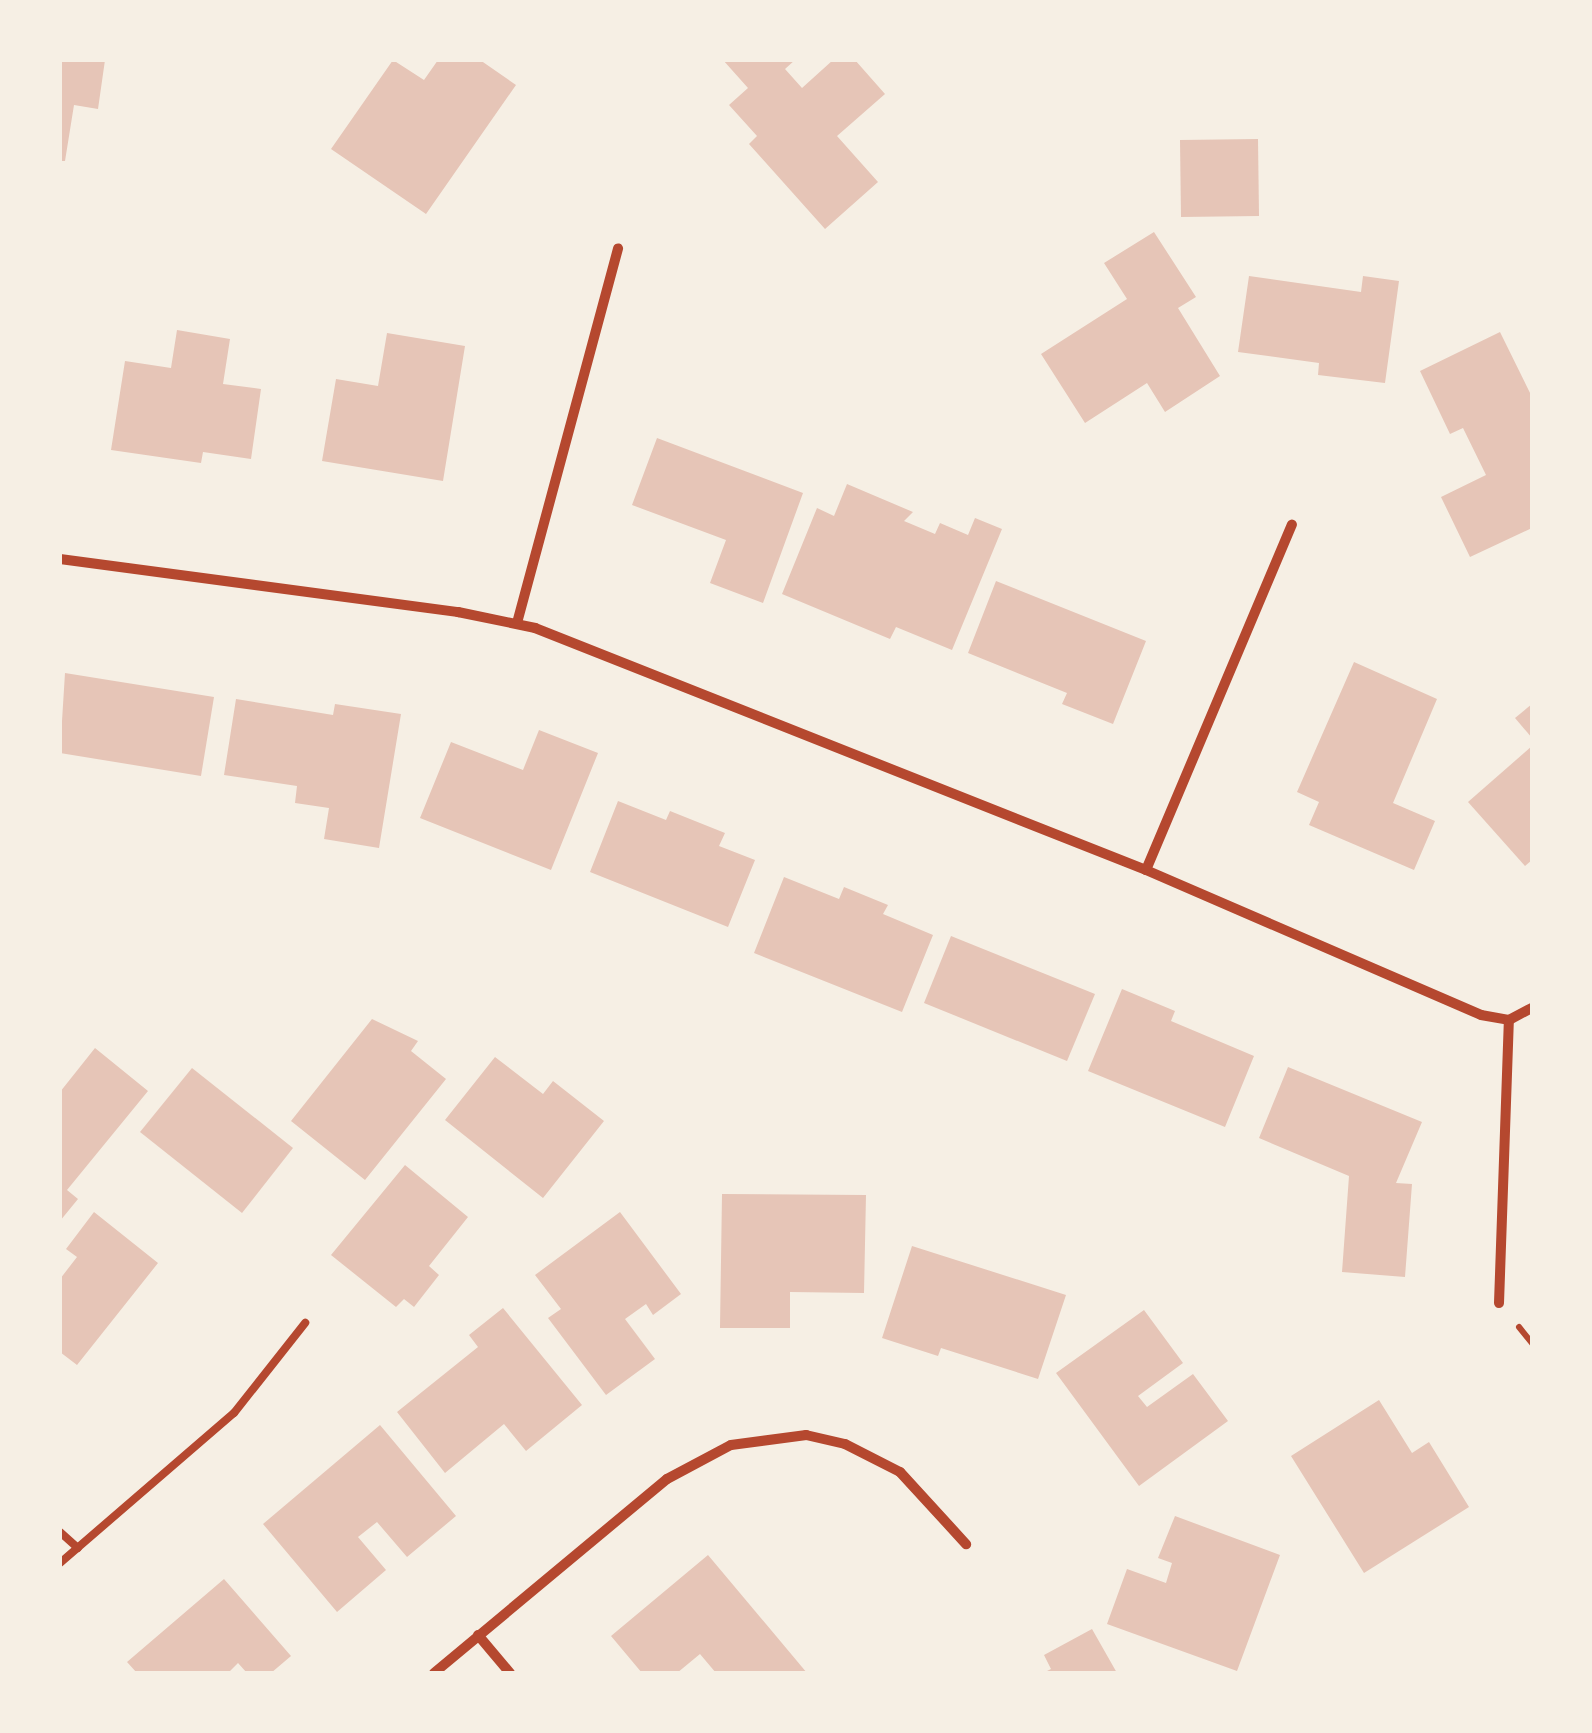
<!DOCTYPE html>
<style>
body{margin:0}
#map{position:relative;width:1592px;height:1733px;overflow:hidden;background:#f6efe4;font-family:"Exo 2",sans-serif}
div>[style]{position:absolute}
.building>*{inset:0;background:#e6c5b7}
.path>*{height:6px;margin:-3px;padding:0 3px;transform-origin:3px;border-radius:3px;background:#b5482f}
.service>*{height:8px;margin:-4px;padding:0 4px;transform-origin:4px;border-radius:4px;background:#b5482f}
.minor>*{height:10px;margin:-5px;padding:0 5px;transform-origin:5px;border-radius:5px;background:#b5482f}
span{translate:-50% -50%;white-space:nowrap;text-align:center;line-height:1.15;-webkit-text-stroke:9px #f6efe4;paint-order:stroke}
.frame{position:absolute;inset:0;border:62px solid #f6efe4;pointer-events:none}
</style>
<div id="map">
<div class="building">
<div style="clip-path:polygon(60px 60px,105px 60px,98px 109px,74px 105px,65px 161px,60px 161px)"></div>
<div style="clip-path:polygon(393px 60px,424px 80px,438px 60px,480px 60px,516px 85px,426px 214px,331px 149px)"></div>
<div style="clip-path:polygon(723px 60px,795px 60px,785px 69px,802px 88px,833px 60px,855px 60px,885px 94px,837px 136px,878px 182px,825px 229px,749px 144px,757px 136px,729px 105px,748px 88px)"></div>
<div style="clip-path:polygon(1258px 139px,1259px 216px,1181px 217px,1180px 140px)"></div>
<div style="clip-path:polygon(1154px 232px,1196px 297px,1178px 308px,1220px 376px,1165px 412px,1147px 383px,1085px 423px,1041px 354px,1127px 299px,1104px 263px)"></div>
<div style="clip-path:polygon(1249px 276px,1361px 292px,1363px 276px,1399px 281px,1385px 383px,1318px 375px,1319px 363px,1238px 352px)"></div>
<div style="clip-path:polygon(177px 330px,230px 339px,223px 384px,261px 389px,251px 459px,203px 452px,201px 463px,111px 450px,125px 361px,171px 368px)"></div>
<div style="clip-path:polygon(1500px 332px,1532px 397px,1532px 528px,1470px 557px,1441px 497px,1486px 475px,1463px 428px,1450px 434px,1420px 371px)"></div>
<div style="clip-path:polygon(387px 333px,465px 346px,443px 481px,322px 461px,336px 379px,378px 386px)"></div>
<div style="clip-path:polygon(657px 438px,803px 493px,763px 603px,710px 583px,726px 540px,632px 505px)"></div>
<div style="clip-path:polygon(847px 484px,913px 512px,904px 521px,935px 534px,940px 523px,968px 535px,975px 518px,1002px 529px,952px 650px,896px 627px,890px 639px,782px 594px,817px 508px,834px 516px)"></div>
<div style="clip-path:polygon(996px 581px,1146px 641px,1113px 724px,1062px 704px,1067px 693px,968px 653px)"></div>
<div style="clip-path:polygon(1354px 662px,1437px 699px,1393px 803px,1435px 821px,1414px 870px,1309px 825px,1319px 802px,1297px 792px)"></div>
<div style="clip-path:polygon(65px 673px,214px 697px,201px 776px,60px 753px)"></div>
<div style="clip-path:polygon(236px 699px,333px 715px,335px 704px,401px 714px,379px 848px,324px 839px,329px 808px,295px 803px,297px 786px,224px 775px)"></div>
<div style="clip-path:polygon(1532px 704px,1532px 738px,1515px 718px)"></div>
<div style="clip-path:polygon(539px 730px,598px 753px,551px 870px,420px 818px,451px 742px,523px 770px)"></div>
<div style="clip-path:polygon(1532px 746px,1532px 860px,1525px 866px,1468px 802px)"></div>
<div style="clip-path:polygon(618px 801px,666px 820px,670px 811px,725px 833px,719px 846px,755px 860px,728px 927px,590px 872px)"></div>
<div style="clip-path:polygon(784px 877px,839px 899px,844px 887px,888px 905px,883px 914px,933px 935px,902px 1012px,754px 953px)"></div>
<div style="clip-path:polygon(951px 936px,1095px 994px,1067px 1061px,924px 1003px)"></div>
<div style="clip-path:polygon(1122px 989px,1175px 1011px,1171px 1021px,1254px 1056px,1225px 1127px,1088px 1071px)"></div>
<div style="clip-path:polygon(372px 1019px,418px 1041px,411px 1051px,446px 1079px,365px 1180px,291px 1121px)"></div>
<div style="clip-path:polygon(95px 1048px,148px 1091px,67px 1190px,78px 1199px,60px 1221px,60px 1092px)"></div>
<div style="clip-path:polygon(495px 1057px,543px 1094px,553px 1081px,604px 1121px,543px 1198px,445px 1120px)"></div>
<div style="clip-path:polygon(1288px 1067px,1422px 1122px,1396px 1183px,1412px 1184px,1405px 1277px,1342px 1272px,1349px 1176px,1259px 1138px)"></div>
<div style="clip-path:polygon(192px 1068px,293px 1148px,242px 1213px,140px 1132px)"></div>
<div style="clip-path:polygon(405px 1165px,468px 1217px,429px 1266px,439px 1275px,414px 1307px,404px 1299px,396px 1307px,331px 1255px)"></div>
<div style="clip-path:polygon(722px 1194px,866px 1195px,864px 1293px,790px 1292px,790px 1328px,720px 1328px)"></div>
<div style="clip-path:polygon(94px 1212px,158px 1263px,77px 1365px,60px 1352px,60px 1279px,77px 1257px,66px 1249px)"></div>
<div style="clip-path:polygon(620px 1212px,681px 1294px,653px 1315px,646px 1304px,625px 1319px,655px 1359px,606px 1395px,548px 1318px,561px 1309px,535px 1275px)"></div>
<div style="clip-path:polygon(912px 1246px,1066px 1295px,1038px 1379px,941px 1348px,938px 1356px,882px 1338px)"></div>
<div style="clip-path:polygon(503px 1308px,582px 1405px,526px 1451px,504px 1424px,445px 1473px,397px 1412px,478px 1347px,469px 1335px)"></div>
<div style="clip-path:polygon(1144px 1310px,1183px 1363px,1138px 1396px,1147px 1407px,1193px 1374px,1228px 1421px,1139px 1486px,1056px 1373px)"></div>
<div style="clip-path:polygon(1379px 1400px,1412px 1453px,1429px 1442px,1469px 1507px,1364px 1573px,1291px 1456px)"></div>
<div style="clip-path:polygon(380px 1425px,456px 1516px,407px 1557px,377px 1522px,358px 1537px,386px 1570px,337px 1612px,263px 1524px)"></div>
<div style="clip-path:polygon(1175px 1516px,1280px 1555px,1237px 1671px,1107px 1624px,1127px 1569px,1166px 1583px,1172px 1563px,1158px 1558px)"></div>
<div style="clip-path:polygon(708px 1555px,807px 1673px,716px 1673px,700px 1654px,677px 1673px,642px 1673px,611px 1636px)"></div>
<div style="clip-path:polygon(224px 1579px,291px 1656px,271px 1673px,247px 1673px,238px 1663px,228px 1673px,137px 1673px,127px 1662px)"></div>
<div style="clip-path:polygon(1092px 1629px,1117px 1673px,1043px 1673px,1051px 1669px,1044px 1655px)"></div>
</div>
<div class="path">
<div style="left:1519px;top:1327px;width:21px;rotate:51deg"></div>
</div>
<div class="service">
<div style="left:60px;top:1532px;width:24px;rotate:42deg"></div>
<div style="left:60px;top:1563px;width:230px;rotate:-40.8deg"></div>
<div style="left:234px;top:1413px;width:115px;rotate:-51.7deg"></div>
</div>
<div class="minor">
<div style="left:60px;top:559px;width:402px;rotate:7.6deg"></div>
<div style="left:458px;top:612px;width:79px;rotate:11.7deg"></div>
<div style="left:535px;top:628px;width:657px;rotate:21.61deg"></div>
<div style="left:1146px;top:870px;width:365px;rotate:23.4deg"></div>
<div style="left:1481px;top:1015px;width:28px;rotate:10deg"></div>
<div style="left:1509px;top:1020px;width:26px;rotate:-28deg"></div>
<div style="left:517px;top:623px;width:388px;rotate:-74.9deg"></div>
<div style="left:1146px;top:870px;width:375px;rotate:-67.1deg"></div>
<div style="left:1499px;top:1303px;width:283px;rotate:-88deg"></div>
<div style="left:478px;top:1635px;width:50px;rotate:49.9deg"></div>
<div style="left:434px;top:1673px;width:303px;rotate:-39.8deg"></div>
<div style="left:667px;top:1479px;width:72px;rotate:-28deg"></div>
<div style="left:731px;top:1445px;width:76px;rotate:-7.6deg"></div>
<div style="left:806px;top:1435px;width:40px;rotate:13deg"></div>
<div style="left:845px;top:1444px;width:62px;rotate:27deg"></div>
<div style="left:900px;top:1472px;width:98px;rotate:47.5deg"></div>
</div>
<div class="frame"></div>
</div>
